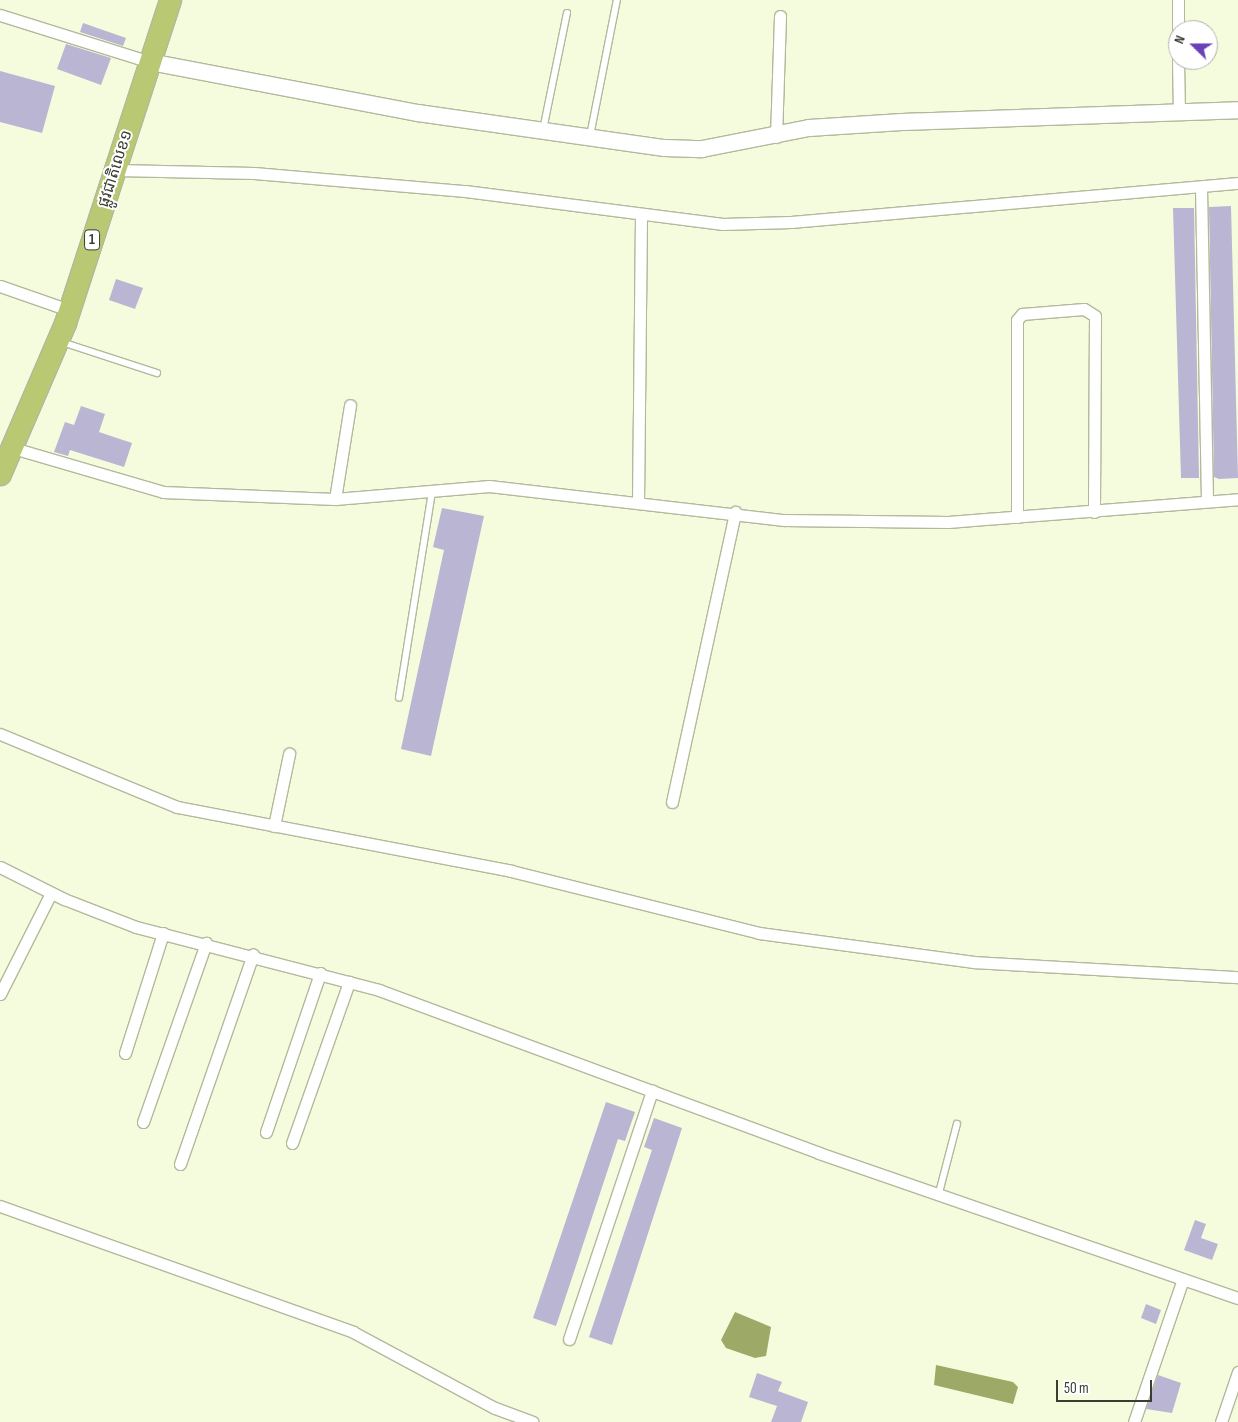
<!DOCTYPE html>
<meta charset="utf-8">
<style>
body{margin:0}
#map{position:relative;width:1238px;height:1422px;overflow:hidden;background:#f5fcdd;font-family:"Sofia Sans Condensed","Noto Sans Khmer",sans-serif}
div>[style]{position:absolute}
.water>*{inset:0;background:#9ca967}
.building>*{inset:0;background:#bab5d2}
.roads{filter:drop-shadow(1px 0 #b2b99c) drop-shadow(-1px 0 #b2b99c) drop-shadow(0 1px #b2b99c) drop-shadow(0 -1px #b2b99c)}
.lane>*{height:5.5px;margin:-2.75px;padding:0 2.75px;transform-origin:2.75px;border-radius:2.75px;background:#fff}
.street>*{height:11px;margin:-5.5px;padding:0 5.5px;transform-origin:5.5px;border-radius:5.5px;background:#fff}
.secondary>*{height:16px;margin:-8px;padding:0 8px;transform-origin:8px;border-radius:8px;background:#fff}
.highway>*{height:21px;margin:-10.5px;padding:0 10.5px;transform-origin:10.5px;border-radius:10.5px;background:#b8c873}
span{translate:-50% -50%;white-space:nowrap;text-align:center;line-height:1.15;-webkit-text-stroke:4px #fff;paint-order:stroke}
.shield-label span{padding:1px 4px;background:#fff;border:1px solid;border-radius:4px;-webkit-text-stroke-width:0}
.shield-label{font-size:15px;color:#3a3d31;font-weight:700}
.street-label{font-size:16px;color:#3a3d31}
.north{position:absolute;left:1168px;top:20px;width:50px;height:50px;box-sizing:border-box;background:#fff;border:1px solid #b0b1ad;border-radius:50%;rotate:292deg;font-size:14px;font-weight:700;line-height:20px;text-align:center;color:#3a3d31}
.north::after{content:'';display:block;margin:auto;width:18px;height:22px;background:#6942ba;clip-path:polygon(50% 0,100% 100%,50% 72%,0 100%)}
.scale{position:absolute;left:1056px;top:1380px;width:96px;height:22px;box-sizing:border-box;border:2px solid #3a3d31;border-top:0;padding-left:6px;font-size:15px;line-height:18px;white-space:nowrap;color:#3a3d31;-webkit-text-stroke:4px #fff;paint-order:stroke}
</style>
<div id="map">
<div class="water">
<div style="clip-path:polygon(735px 1312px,771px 1327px,766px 1356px,755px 1358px,726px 1348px,721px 1340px)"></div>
<div style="clip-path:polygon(936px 1365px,1013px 1382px,1018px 1387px,1013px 1404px,934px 1385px)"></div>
</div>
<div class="building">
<div style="clip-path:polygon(83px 23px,126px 38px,123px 46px,80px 32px)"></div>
<div style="clip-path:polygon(66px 44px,111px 58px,101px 85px,57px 69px)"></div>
<div style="clip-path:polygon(0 71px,55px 86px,42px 133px,0 122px)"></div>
<div style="clip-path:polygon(1231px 206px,1238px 478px,1219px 479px,1214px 477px,1209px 207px)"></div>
<div style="clip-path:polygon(1173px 208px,1194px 208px,1199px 478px,1181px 478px)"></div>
<div style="clip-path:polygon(116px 279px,143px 288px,135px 309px,109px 300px)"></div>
<div style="clip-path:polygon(81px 406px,105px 414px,99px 432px,132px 443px,124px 467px,70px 450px,68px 456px,54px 452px,65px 422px,74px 425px)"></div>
<div style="clip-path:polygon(442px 508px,484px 516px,431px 756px,401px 749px,444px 550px,433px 547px)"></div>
<div style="clip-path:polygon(606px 1102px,635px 1112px,625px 1141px,618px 1139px,556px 1326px,533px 1318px)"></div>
<div style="clip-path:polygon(654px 1118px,682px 1128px,612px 1345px,589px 1337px,652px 1150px,644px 1147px)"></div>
<div style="clip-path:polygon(1195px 1220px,1206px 1224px,1201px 1238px,1218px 1244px,1212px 1260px,1184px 1250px)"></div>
<div style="clip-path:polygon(1146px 1304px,1161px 1310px,1156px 1324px,1141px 1318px)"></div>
<div style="clip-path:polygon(757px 1373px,782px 1382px,778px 1391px,808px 1402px,801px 1422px,771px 1422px,777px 1406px,749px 1397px)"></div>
<div style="clip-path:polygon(1158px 1375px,1181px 1383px,1172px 1413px,1146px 1409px)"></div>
</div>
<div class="roads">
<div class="lane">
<div style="left:543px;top:130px;width:119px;rotate:-78.4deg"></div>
<div style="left:590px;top:136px;width:139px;rotate:-78.8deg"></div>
<div style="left:62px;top:342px;width:100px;rotate:18.1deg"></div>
<div style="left:399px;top:698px;width:210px;rotate:-80.9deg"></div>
<div style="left:939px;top:1193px;width:71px;rotate:-75.4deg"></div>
</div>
<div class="street">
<div style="left:1178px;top:0;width:46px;rotate:90deg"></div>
<div style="left:0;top:15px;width:157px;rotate:17.4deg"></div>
<div style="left:1178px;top:60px;width:54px;rotate:88.9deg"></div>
<div style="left:776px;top:137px;width:121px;rotate:-88.1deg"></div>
<div style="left:116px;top:170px;width:138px;rotate:1.2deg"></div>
<div style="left:254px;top:173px;width:212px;rotate:4.9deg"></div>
<div style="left:465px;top:191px;width:260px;rotate:7.3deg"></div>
<div style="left:723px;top:224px;width:68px;rotate:-1.7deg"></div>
<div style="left:791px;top:222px;width:449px;rotate:-5deg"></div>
<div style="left:1201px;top:188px;width:313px;rotate:88.9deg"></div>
<div style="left:0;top:286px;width:73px;rotate:19.2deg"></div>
<div style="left:13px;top:448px;width:156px;rotate:16.3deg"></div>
<div style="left:163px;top:492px;width:172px;rotate:2.3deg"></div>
<div style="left:335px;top:499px;width:155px;rotate:-4.8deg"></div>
<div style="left:489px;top:486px;width:297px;rotate:6.6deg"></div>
<div style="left:784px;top:520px;width:164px;rotate:0.7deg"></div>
<div style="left:948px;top:522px;width:291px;rotate:-4.5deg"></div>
<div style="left:335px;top:499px;width:95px;rotate:-80.9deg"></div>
<div style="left:638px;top:503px;width:286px;rotate:-89.4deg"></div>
<div style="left:1017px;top:517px;width:197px;rotate:-90deg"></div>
<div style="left:1017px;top:320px;width:8px;rotate:-50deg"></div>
<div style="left:1022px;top:314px;width:62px;rotate:-4.6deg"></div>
<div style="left:1084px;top:309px;width:13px;rotate:32deg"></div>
<div style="left:1095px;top:316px;width:196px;rotate:90.3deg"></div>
<div style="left:0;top:734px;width:191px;rotate:22.4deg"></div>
<div style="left:177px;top:807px;width:340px;rotate:10.8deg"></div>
<div style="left:511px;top:871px;width:256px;rotate:14deg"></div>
<div style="left:759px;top:933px;width:217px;rotate:7.7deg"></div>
<div style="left:974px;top:962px;width:264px;rotate:3.3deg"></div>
<div style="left:672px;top:802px;width:297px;rotate:-77.7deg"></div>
<div style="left:274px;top:826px;width:74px;rotate:-78.2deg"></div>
<div style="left:0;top:867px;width:72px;rotate:26.6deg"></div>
<div style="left:64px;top:899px;width:77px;rotate:21.3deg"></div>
<div style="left:136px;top:927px;width:251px;rotate:14.5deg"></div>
<div style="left:379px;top:990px;width:469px;rotate:20.3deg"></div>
<div style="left:819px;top:1153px;width:443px;rotate:19.1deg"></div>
<div style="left:0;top:994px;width:113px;rotate:-63.2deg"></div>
<div style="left:125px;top:1053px;width:126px;rotate:-72.4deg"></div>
<div style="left:143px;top:1122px;width:190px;rotate:-70.6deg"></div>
<div style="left:266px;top:1132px;width:168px;rotate:-71.2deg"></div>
<div style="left:292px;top:1143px;width:171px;rotate:-70.5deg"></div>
<div style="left:180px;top:1164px;width:222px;rotate:-70.8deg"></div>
<div style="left:0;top:1206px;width:375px;rotate:19.6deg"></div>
<div style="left:353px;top:1332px;width:161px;rotate:28.2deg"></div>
<div style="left:495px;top:1408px;width:40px;rotate:20.2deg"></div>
<div style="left:569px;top:1339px;width:262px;rotate:-71.5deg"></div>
<div style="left:1134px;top:1422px;width:151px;rotate:-71.1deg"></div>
<div style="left:1221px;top:1422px;width:53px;rotate:-71.2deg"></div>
</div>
<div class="secondary">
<div style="left:150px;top:62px;width:273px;rotate:10.8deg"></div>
<div style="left:418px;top:113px;width:249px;rotate:8.1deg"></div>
<div style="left:665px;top:148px;width:37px;rotate:2deg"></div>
<div style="left:702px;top:149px;width:109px;rotate:-11.1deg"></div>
<div style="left:809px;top:128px;width:93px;rotate:-3.7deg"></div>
<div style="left:902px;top:122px;width:336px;rotate:-2deg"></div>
</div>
<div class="highway">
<div style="left:0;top:474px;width:164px;rotate:-66.7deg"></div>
<div style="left:65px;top:323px;width:340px;rotate:-72deg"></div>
</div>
</div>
<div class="shield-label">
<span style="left:92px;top:240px">1</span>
</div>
<div class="street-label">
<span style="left:116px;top:169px;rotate:-72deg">ផ្លូវជាតិលេខ១</span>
</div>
<div class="north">N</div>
<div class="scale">50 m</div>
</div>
